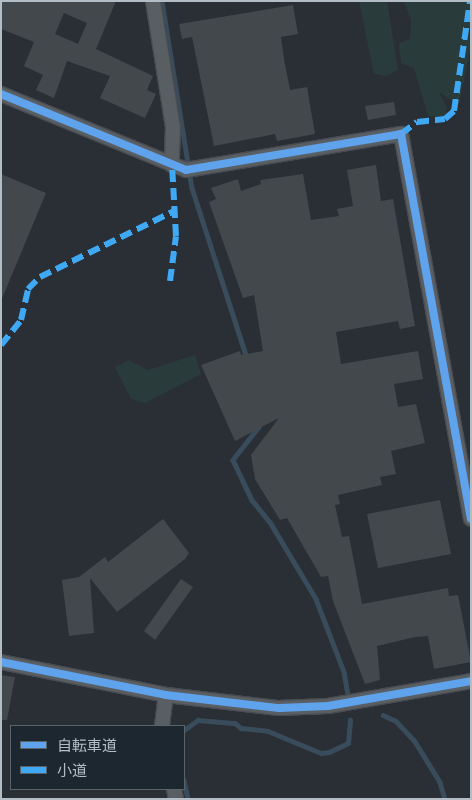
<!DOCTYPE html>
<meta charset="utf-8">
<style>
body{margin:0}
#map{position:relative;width:472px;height:800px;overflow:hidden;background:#2a2f35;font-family:"Sofia Sans Condensed","Noto Sans JP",sans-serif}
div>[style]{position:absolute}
.green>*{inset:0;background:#293c3b}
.stream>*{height:4.5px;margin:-2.25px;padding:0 2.25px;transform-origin:2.25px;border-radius:2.25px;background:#394c5b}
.building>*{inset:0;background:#43484d}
.roads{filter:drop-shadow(1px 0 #484b50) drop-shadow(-1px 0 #484b50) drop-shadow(0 1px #484b50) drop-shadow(0 -1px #484b50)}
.minor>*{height:14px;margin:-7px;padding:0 7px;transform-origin:7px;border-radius:7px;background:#595e63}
.quiet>*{height:6px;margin-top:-3px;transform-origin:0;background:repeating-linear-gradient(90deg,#3fa9f5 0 12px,transparent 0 18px)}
.cycleway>*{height:8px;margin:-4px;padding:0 4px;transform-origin:4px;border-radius:4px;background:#60a3ed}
span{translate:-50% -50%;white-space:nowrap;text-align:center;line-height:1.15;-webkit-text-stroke:5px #1d272f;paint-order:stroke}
.frame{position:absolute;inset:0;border:2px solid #b3bdc5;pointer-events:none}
.legend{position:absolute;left:10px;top:725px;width:175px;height:65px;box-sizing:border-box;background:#1d272f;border:1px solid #59636b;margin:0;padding:6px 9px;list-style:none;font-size:15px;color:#b3bdc5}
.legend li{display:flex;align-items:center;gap:10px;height:25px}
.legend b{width:25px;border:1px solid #59636b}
</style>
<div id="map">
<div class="green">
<div style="clip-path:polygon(359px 1px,387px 1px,398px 70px,386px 76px,374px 74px)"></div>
<div style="clip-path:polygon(404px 1px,471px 1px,471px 44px,459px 105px,439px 92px,447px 108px,445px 117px,428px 116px,414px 68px,401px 63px,399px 43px,410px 39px,411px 20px)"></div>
<div style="clip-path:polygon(195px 355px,201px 374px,145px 403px,131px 399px,115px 367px,129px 360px,148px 370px)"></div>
</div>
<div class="stream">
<div style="left:162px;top:1px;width:189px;rotate:80.9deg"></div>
<div style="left:192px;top:188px;width:179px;rotate:72.1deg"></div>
<div style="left:259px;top:427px;width:42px;rotate:128.2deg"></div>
<div style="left:233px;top:460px;width:44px;rotate:64.6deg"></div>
<div style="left:252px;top:500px;width:28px;rotate:51deg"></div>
<div style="left:270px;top:522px;width:90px;rotate:59.1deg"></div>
<div style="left:316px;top:599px;width:78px;rotate:69deg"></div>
<div style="left:344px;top:672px;width:22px;rotate:80deg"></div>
<div style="left:383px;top:715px;width:14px;rotate:25deg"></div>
<div style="left:396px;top:721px;width:26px;rotate:47deg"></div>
<div style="left:414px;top:740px;width:49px;rotate:58.2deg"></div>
<div style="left:440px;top:782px;width:18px;rotate:74deg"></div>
<div style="left:184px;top:730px;width:17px;rotate:-36deg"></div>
<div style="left:198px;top:720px;width:37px;rotate:5deg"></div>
<div style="left:235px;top:723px;width:8px;rotate:40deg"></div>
<div style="left:241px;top:728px;width:27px;rotate:6deg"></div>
<div style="left:268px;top:731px;width:57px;rotate:22.5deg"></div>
<div style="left:321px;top:753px;width:8px;rotate:-7deg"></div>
<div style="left:329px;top:752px;width:21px;rotate:-25deg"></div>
<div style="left:348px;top:743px;width:23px;rotate:-85deg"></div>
<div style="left:184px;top:780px;width:19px;rotate:78deg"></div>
</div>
<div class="building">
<div style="clip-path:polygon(evenodd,1px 1px,116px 1px,96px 49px,153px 76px,147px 90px,156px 94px,145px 118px,100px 98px,110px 76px,67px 61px,54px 98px,36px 90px,43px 75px,24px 66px,34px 42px,1px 29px,1px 1px,64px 13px,87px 23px,78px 44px,55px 34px,64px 13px)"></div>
<div style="clip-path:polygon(293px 5px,298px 34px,281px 37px,284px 59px,290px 90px,307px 87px,315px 134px,277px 141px,275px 134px,214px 146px,192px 37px,182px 39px,179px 24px)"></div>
<div style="clip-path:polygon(394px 102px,396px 115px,368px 120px,365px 106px)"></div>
<div style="clip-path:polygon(376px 165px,381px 201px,393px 199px,415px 326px,400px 329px,398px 321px,336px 332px,341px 364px,418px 351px,423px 379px,394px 384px,398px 407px,416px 404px,425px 443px,391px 451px,396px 474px,380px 477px,382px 485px,338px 495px,340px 504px,335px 505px,342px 537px,349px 536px,362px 604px,448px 588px,449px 596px,458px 595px,471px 662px,434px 669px,428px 636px,415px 637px,377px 646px,380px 680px,365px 684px,333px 601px,328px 576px,321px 577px,287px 518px,280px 520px,255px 479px,251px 455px,279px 418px,235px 441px,201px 365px,240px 351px,241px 355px,263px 351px,254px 295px,243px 298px,209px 202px,216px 199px,211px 188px,238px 179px,241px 191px,261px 184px,260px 180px,303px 174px,311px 220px,339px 216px,337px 209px,353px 206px,347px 170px)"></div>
<div style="clip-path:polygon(1px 174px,46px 193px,1px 301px)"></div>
<div style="clip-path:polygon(440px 500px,451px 554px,378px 568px,367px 514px)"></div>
<div style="clip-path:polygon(163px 519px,189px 553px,185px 559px,117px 612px,90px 578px,94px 633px,69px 636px,62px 580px,79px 577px,105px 557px,108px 562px)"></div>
<div style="clip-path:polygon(181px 579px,193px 587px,155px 640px,144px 631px)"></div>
<div style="clip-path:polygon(1px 675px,15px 677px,7px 720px,1px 720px)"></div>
</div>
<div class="roads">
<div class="minor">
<div style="left:153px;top:1px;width:128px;rotate:81deg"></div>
<div style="left:173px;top:127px;width:38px;rotate:92deg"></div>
<div style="left:1px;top:94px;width:200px;rotate:22.3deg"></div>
<div style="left:186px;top:170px;width:218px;rotate:-9.5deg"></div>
<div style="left:401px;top:134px;width:391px;rotate:79.7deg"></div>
<div style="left:1px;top:662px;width:168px;rotate:11.3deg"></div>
<div style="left:166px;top:695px;width:114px;rotate:6.6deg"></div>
<div style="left:279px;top:708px;width:49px;rotate:-2.3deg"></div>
<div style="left:328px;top:706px;width:145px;rotate:-9.9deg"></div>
<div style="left:162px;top:726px;width:31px;rotate:-83deg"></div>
<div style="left:174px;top:789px;width:10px;rotate:79deg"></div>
</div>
</div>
<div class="quiet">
<div style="left:401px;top:134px;width:20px;rotate:-37deg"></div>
<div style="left:417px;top:122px;width:28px;rotate:-6deg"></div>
<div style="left:445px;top:119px;width:12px;rotate:-42deg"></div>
<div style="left:454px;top:111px;width:111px;rotate:-81.7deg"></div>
<div style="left:170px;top:281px;width:45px;rotate:-82.4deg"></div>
<div style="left:176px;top:236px;width:71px;rotate:-93.2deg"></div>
<div style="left:1px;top:345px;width:32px;rotate:-51deg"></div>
<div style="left:21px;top:320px;width:32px;rotate:-77deg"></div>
<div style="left:28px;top:289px;width:17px;rotate:-45deg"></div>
<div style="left:40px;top:277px;width:149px;rotate:-26.2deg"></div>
</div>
<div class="cycleway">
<div style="left:1px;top:94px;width:200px;rotate:22.3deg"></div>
<div style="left:186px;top:170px;width:218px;rotate:-9.5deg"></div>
<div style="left:401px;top:134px;width:391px;rotate:79.7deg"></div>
<div style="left:1px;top:662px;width:168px;rotate:11.3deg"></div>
<div style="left:166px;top:695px;width:114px;rotate:6.6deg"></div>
<div style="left:279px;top:708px;width:49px;rotate:-2.3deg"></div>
<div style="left:328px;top:706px;width:145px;rotate:-9.9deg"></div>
</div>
<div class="frame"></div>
<ul class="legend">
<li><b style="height:6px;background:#60a3ed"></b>自転車道</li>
<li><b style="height:6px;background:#3fa9f5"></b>小道</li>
</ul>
</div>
